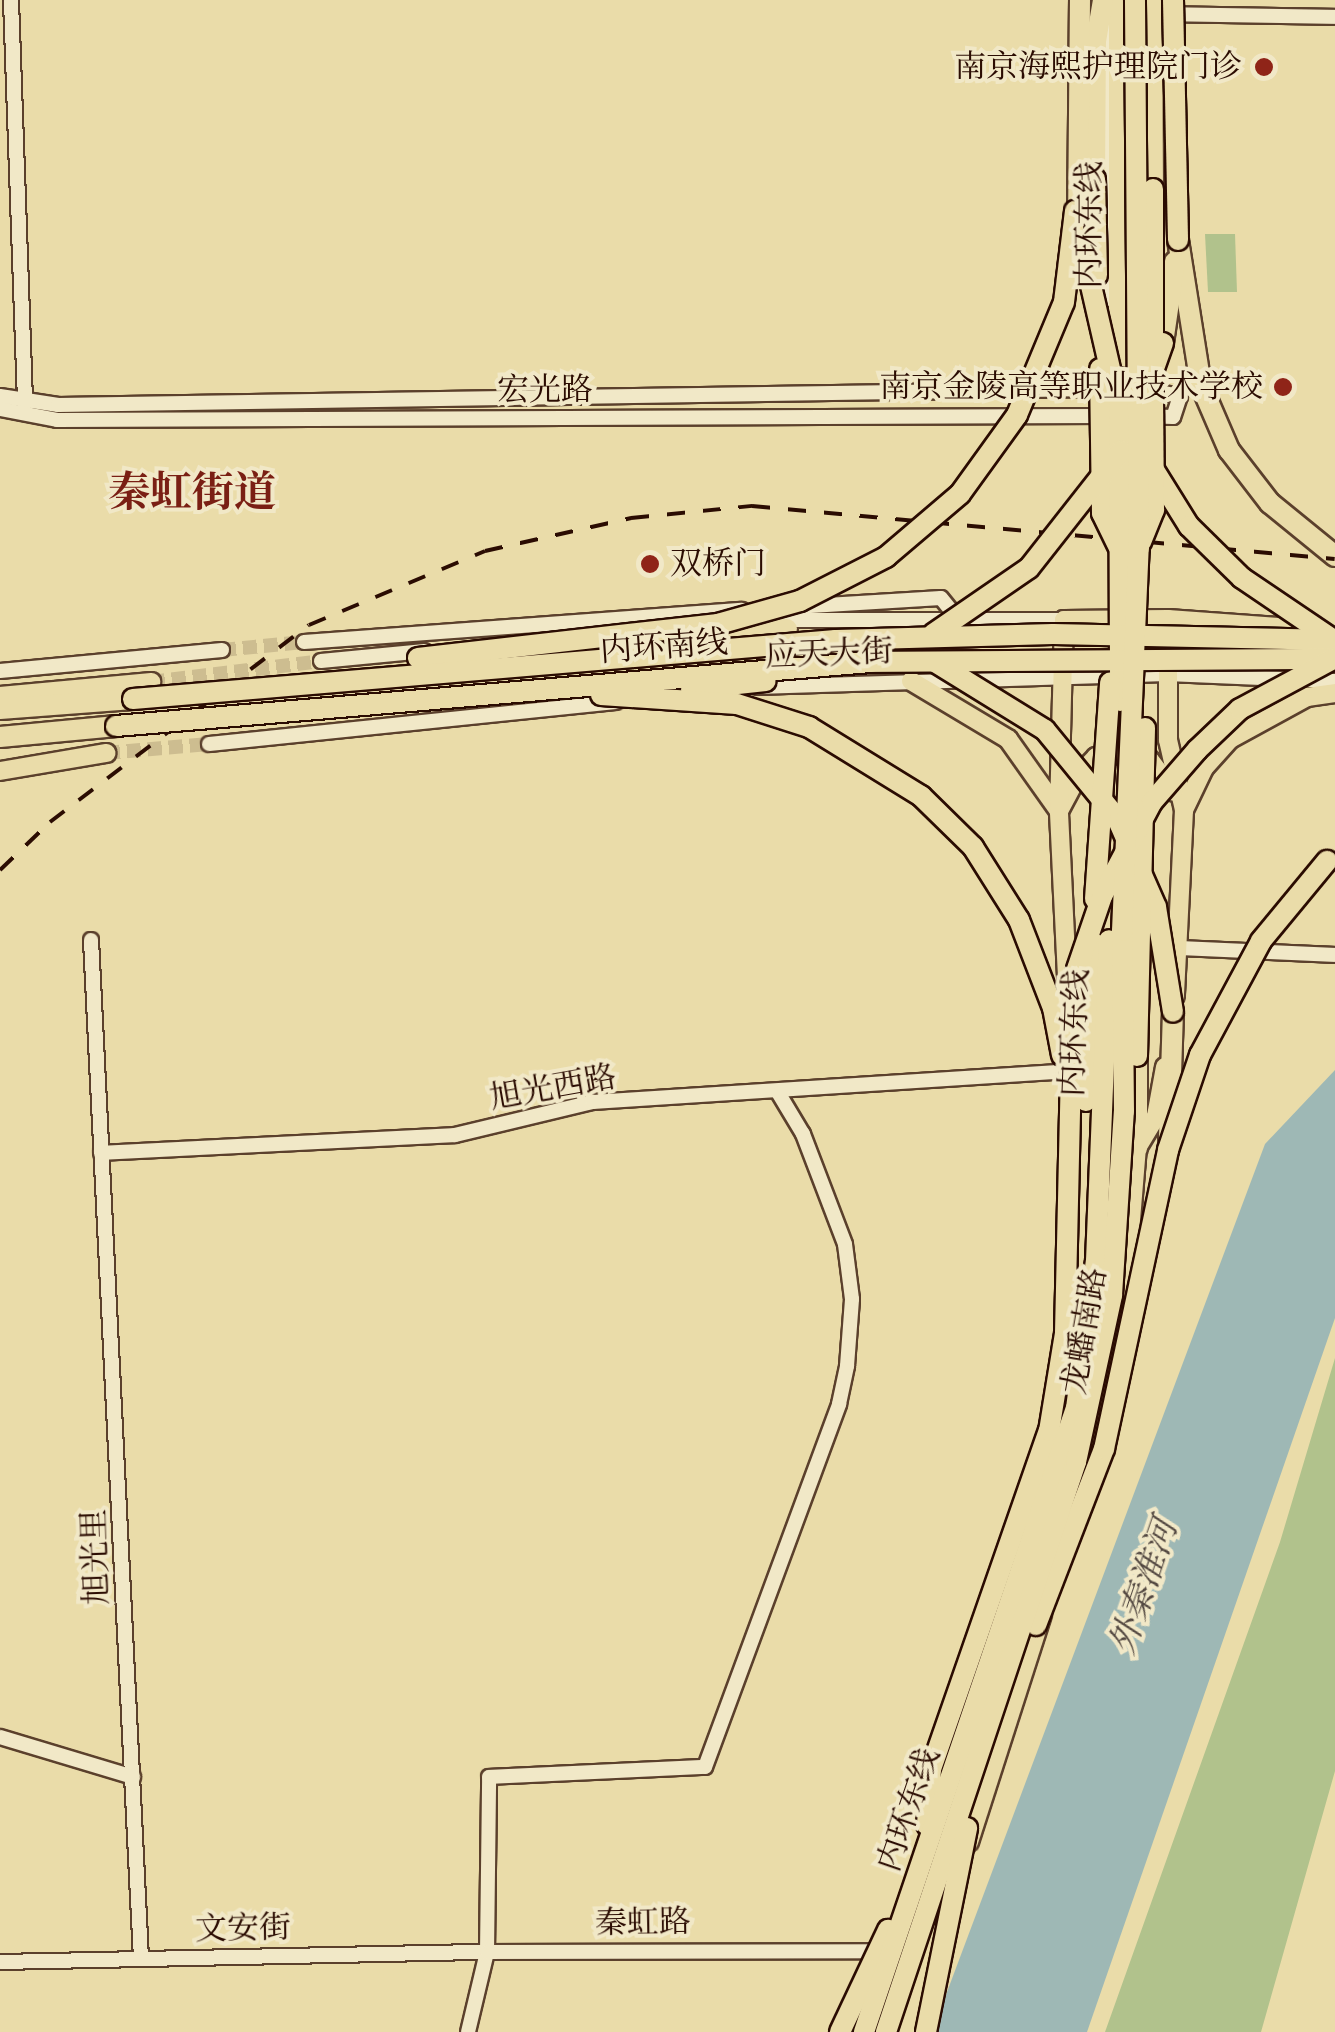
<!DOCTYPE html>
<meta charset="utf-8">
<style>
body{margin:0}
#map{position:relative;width:1335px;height:2032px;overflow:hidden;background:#eadca9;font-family:"IM FELL French Canon","Noto Serif SC",serif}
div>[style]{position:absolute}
.green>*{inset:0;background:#b1c28c}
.water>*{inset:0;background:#9eb8b5}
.minor-tunnel>*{height:14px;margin-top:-7px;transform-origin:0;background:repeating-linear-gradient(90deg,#cdbd90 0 14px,transparent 0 21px)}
.roads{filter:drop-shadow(2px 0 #5b402c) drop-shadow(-2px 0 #5b402c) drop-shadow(0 2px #5b402c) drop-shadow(0 -2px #5b402c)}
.minor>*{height:14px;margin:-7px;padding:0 7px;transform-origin:7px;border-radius:7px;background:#f1e8c7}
.major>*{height:18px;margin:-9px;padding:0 9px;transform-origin:9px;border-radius:9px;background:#eadca9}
.highway>*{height:20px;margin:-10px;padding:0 10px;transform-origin:10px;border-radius:10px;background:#eadca9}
.rail>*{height:4px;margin-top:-2px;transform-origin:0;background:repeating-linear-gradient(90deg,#2b0c02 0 18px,transparent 0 36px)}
.bridges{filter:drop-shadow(2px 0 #2b0c02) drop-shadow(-2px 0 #2b0c02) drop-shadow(0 2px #2b0c02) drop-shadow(0 -2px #2b0c02)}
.highway-bridge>*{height:20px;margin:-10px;padding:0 10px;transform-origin:10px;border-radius:10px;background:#eadca9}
.dots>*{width:28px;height:28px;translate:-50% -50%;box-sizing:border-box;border:5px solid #f1e8c7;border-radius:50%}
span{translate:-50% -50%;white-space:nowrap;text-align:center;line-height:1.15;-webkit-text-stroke:8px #f1e8c7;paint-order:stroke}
.poi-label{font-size:32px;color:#2b0c02}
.right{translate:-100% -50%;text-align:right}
.left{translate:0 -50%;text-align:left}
.street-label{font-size:32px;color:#2b0c02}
.water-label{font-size:35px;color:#534841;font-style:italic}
.district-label{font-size:42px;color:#7a1f14;font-weight:700}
</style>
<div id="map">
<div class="green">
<div style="clip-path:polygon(1205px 234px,1235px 234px,1237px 292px,1208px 292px)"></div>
<div style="clip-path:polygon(1335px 1358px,1335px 1771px,1261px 2032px,1105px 2032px,1280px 1542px)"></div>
</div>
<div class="water">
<div style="clip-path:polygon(1335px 1070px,1335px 1318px,1087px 2032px,932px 2032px,1265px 1144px)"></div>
</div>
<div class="minor-tunnel">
<div style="left:222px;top:650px;width:82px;rotate:-5.6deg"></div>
<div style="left:151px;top:682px;width:171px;rotate:-7deg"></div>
<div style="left:106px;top:753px;width:103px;rotate:-5deg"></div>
</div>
<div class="roads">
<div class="minor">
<div style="left:11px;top:0;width:404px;rotate:88deg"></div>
<div style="left:1166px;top:14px;width:169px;rotate:1deg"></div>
<div style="left:1107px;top:21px;width:278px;rotate:89.6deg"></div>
<div style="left:1146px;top:389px;width:35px;rotate:12deg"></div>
<div style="left:1180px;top:396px;width:22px;rotate:108deg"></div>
<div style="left:1173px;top:417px;width:24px;rotate:-178deg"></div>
<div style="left:0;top:396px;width:59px;rotate:8.8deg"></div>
<div style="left:58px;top:405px;width:1035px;rotate:-0.89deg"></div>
<div style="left:0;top:409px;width:58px;rotate:10.9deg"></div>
<div style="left:57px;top:420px;width:1050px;rotate:-0.22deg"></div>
<div style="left:794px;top:607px;width:147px;rotate:-3.5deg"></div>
<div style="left:941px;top:598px;width:27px;rotate:51deg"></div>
<div style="left:775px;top:620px;width:289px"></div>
<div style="left:304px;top:642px;width:439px;rotate:-4.2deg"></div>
<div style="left:321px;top:661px;width:104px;rotate:-5.5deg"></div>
<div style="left:0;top:671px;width:223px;rotate:-5.4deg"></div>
<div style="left:757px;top:687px;width:410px;rotate:-1.8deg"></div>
<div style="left:1167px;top:674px;width:168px;rotate:2.4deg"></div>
<div style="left:209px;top:744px;width:409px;rotate:-5.9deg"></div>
<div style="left:91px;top:940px;width:1020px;rotate:87.19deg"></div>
<div style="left:1181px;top:948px;width:154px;rotate:2.6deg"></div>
<div style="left:101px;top:1153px;width:354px;rotate:-2.9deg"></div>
<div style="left:455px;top:1135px;width:141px;rotate:-13.5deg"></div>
<div style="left:592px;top:1102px;width:483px;rotate:-3.7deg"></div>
<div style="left:0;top:1737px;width:139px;rotate:16.7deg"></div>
<div style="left:0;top:1962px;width:487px;rotate:-1.2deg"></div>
<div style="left:487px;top:1952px;width:175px;rotate:-89.3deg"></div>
<div style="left:489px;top:1777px;width:216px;rotate:-2.7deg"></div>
<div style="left:705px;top:1767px;width:387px;rotate:-69.7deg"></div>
<div style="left:839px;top:1404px;width:39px;rotate:-78deg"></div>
<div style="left:847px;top:1366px;width:67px;rotate:-85.7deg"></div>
<div style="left:852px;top:1299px;width:55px;rotate:-97.3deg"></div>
<div style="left:845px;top:1244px;width:118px;rotate:-110.9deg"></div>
<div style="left:803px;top:1134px;width:47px;rotate:-121deg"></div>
<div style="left:468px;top:2032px;width:82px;rotate:-76.6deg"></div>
<div style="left:487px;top:1952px;width:394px;rotate:-0.1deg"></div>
</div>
<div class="major">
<div style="left:1168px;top:625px;width:115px;rotate:90deg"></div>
<div style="left:1168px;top:740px;width:72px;rotate:77.1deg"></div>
<div style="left:1184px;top:810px;width:186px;rotate:92.8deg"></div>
<div style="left:911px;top:681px;width:113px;rotate:30.9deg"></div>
<div style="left:1008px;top:739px;width:88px;rotate:54.7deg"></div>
<div style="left:1059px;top:811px;width:38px;rotate:-62deg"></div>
<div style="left:1077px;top:777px;width:28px;rotate:-46deg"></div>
<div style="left:1096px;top:757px;width:29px;rotate:-8deg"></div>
<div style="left:1125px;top:753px;width:25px;rotate:14deg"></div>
<div style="left:1149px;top:759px;width:41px;rotate:52.9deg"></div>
<div style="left:0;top:696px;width:152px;rotate:-5.3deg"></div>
<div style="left:0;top:771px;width:108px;rotate:-9.6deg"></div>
<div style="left:1184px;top:810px;width:47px;rotate:-64.5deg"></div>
<div style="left:1204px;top:768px;width:39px;rotate:-48deg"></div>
<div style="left:1230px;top:739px;width:88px;rotate:-28.6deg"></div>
<div style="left:1307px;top:697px;width:28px;rotate:-8deg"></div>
<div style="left:1068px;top:997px;width:186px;rotate:-92.8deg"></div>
<div style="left:1059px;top:811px;width:191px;rotate:-88.5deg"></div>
<div style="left:1064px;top:620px;width:104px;rotate:-0.6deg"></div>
<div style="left:1168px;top:619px;width:152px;rotate:4.1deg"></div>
<div style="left:1104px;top:1402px;width:111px;rotate:-79.1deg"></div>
<div style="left:1125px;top:1293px;width:145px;rotate:-85.3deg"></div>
<div style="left:1137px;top:1148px;width:37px;rotate:-59deg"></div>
<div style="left:1156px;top:1116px;width:50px;rotate:-79.6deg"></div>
<div style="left:1057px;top:1424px;width:122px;rotate:-80.1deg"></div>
<div style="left:1078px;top:1304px;width:111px;rotate:-89deg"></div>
<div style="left:969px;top:1842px;width:239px;rotate:-72.2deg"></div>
<div style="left:852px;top:2032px;width:31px;rotate:-71deg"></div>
<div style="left:905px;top:2032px;width:104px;rotate:-71.6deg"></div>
</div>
<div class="highway">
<div style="left:1119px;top:0;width:378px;rotate:90deg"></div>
<div style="left:1152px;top:0;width:189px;rotate:89.7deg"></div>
<div style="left:1095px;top:179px;width:138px;rotate:-89.6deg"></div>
<div style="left:1096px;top:41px;width:42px;rotate:-80.3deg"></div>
<div style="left:1078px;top:228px;width:228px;rotate:-89.5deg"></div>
<div style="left:1178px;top:240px;width:147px;rotate:81deg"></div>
<div style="left:1201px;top:385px;width:71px;rotate:66.7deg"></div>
<div style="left:1229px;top:450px;width:67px;rotate:52.3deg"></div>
<div style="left:1270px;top:503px;width:84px;rotate:39.2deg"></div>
<div style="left:1163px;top:343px;width:82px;rotate:-81.6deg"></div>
<div style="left:709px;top:632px;width:78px;rotate:-2.2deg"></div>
<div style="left:0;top:709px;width:133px;rotate:-4.3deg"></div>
<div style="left:0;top:737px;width:117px;rotate:-5.4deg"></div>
<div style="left:1137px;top:1056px;width:92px;rotate:90deg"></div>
<div style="left:1169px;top:1138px;width:126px;rotate:-88.2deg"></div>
<div style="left:1080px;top:1206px;width:105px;rotate:-86.7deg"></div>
</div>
</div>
<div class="rail">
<div style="left:0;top:870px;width:69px;rotate:-43.8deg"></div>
<div style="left:50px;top:822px;width:325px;rotate:-37.3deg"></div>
<div style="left:309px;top:625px;width:191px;rotate:-22.8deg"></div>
<div style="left:485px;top:551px;width:150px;rotate:-12.7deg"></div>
<div style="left:631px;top:518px;width:122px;rotate:-5.7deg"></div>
<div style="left:752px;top:506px;width:585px;rotate:5.19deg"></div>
</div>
<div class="bridges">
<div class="highway-bridge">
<div style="left:1173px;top:0;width:240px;rotate:88.8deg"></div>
<div style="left:1095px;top:179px;width:96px;rotate:88.8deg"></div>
<div style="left:1081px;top:242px;width:157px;rotate:77.1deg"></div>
<div style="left:1153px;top:360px;width:171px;rotate:-90deg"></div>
<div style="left:1100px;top:369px;width:144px;rotate:89.2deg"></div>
<div style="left:1102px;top:513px;width:37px;rotate:64deg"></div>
<div style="left:1119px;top:378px;width:323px;rotate:89.8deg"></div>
<div style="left:1139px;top:411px;width:72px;rotate:-70.6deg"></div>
<div style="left:1141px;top:449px;width:91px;rotate:58.1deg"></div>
<div style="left:1189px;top:526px;width:74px;rotate:44.5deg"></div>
<div style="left:1242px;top:578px;width:105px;rotate:34.1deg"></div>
<div style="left:1141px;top:542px;width:35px;rotate:-68deg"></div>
<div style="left:1154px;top:510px;width:121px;rotate:-90.5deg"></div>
<div style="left:933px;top:634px;width:116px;rotate:-34.5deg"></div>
<div style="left:1029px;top:568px;width:149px;rotate:-51.8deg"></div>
<div style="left:418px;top:658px;width:302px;rotate:-6.5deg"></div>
<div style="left:718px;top:624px;width:85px;rotate:-15.7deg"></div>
<div style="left:800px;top:601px;width:97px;rotate:-27.1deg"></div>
<div style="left:886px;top:557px;width:97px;rotate:-40.4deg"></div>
<div style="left:960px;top:494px;width:97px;rotate:-54.2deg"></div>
<div style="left:1017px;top:415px;width:122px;rotate:-67.4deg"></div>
<div style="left:1064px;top:302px;width:92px;rotate:-83.1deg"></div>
<div style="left:935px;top:662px;width:129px;rotate:31.7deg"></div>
<div style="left:1045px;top:730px;width:114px;rotate:50.7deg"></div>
<div style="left:1117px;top:818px;width:97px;rotate:66.3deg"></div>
<div style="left:1156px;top:907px;width:106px;rotate:80.8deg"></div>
<div style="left:691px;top:689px;width:75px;rotate:-6.1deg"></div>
<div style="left:601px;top:695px;width:136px;rotate:3.8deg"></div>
<div style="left:737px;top:704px;width:76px;rotate:17.7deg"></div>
<div style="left:809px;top:727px;width:132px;rotate:31.6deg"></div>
<div style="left:921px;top:796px;width:73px;rotate:44.4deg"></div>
<div style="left:973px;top:847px;width:86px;rotate:57.8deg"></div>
<div style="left:1019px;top:920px;width:94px;rotate:68.9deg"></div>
<div style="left:1053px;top:1008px;width:48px;rotate:79.2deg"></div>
<div style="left:133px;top:699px;width:705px;rotate:-4.8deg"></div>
<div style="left:836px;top:640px;width:217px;rotate:-1.6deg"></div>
<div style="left:1053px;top:634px;width:282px;rotate:1.2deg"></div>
<div style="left:116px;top:726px;width:757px;rotate:-4.85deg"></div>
<div style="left:870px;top:662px;width:461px;rotate:-0.4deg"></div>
<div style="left:1095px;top:899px;width:217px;rotate:-86deg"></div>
<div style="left:1137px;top:1056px;width:328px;rotate:-88.6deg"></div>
<div style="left:1086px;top:1101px;width:159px;rotate:-87.5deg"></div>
<div style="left:1036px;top:1625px;width:189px;rotate:-68.9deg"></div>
<div style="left:1104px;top:1449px;width:306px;rotate:-77.9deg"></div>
<div style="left:1168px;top:1150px;width:100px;rotate:-71.4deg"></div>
<div style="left:1200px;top:1055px;width:129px;rotate:-61.8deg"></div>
<div style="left:1261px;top:941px;width:104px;rotate:-50.5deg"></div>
<div style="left:927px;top:1825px;width:56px;rotate:-85.9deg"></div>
<div style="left:931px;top:1769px;width:358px;rotate:-70.8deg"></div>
<div style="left:1049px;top:1431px;width:99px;rotate:-80.7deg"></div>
<div style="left:1065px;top:1333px;width:317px;rotate:-88.7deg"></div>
<div style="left:1072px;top:1016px;width:47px;rotate:-83.9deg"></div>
<div style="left:1077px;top:969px;width:77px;rotate:-71.1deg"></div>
<div style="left:1102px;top:896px;width:106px;rotate:-62deg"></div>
<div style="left:1152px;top:802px;width:69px;rotate:-49.1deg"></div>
<div style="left:1197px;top:750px;width:59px;rotate:-43.6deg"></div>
<div style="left:1240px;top:709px;width:108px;rotate:-28.2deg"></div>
<div style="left:840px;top:2032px;width:113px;rotate:-64.8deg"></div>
<div style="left:864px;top:2032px;width:659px;rotate:-71.24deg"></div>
<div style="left:1076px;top:1408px;width:148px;rotate:-82.3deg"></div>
<div style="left:1096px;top:1261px;width:321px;rotate:-87.7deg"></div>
<div style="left:886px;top:2032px;width:601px;rotate:-71.57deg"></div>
<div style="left:1076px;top:1462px;width:171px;rotate:-77.8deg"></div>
<div style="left:1112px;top:1295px;width:184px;rotate:-86.3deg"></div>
<div style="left:1124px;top:1111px;width:180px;rotate:-90.6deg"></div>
<div style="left:1122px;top:931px;width:383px;rotate:-87.5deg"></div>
<div style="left:1139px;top:548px;width:548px;rotate:-90.42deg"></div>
<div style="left:926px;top:2032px;width:208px;rotate:-78.6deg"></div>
</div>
</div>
<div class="dots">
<div style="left:1264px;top:67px;background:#8f2418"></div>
<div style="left:1283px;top:387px;background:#8f2418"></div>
<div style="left:650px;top:564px;background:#8f2418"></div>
</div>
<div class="poi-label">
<span class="right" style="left:1242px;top:67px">南京海熙护理院门诊</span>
<span class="right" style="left:1263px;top:387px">南京金陵高等职业技术学校</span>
<span class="left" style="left:670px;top:564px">双桥门</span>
</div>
<div class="street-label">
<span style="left:1090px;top:225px;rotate:-90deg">内环东线</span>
<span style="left:545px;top:390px">宏光路</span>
<span style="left:664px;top:647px;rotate:-4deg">内环南线</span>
<span style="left:829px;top:654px;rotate:-2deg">应天大街</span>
<span style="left:1075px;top:1033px;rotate:-88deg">内环东线</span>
<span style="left:553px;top:1088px;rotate:-10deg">旭光西路</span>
<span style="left:1085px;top:1331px;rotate:-80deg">龙蟠南路</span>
<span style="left:96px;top:1557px;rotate:-92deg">旭光里</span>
<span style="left:909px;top:1810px;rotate:-71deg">内环东线</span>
<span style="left:643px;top:1923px;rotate:-1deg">秦虹路</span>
<span style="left:243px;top:1929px;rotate:-1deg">文安街</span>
</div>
<div class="water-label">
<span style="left:1144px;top:1587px;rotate:-71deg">外秦淮河</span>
</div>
<div class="district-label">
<span style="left:192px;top:493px">秦虹街道</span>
</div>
</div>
